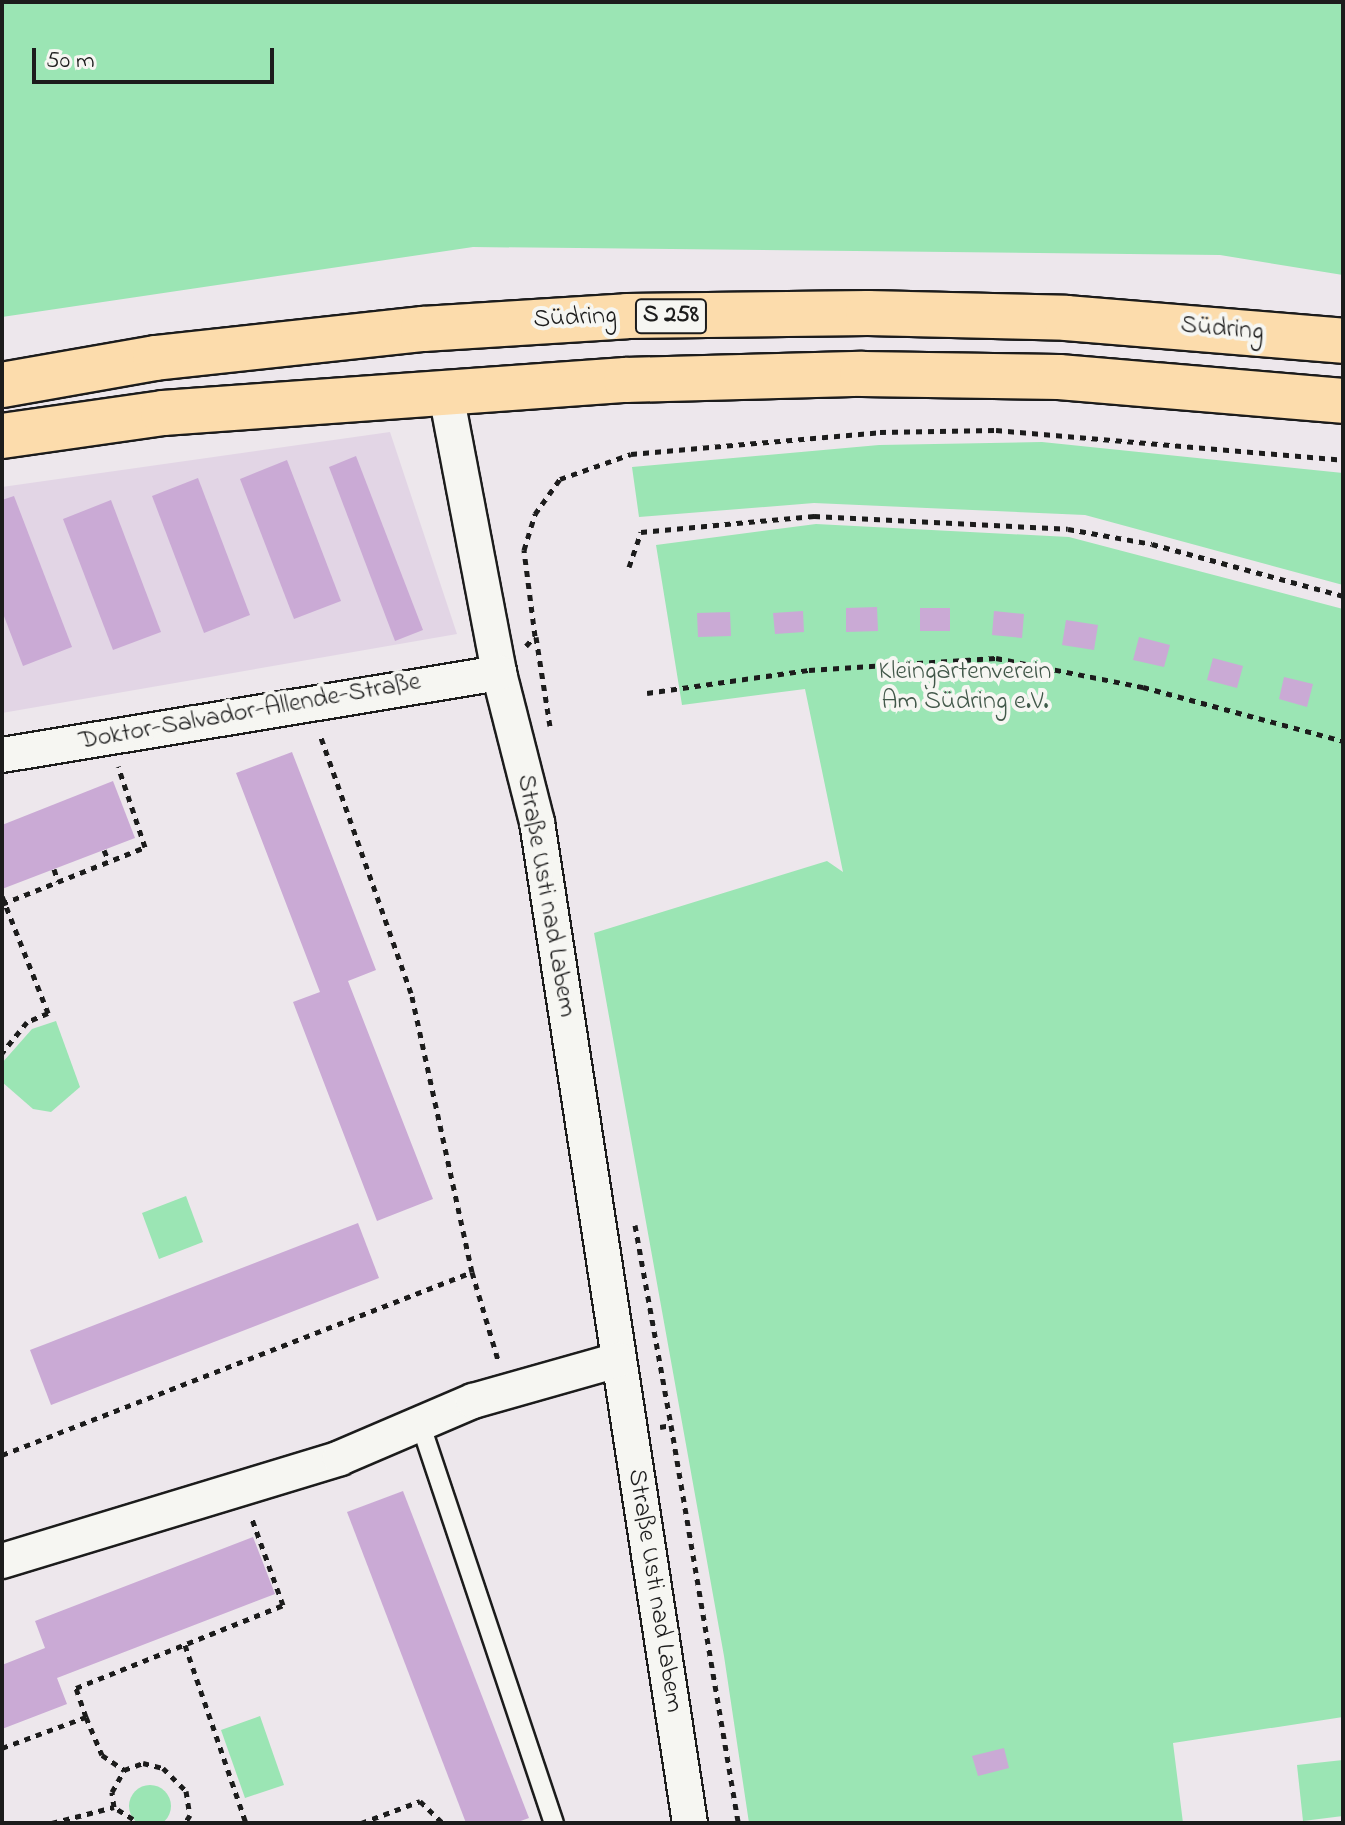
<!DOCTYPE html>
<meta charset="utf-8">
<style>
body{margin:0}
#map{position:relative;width:1345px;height:1825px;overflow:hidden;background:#ede7ec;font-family:"Indie Flower",sans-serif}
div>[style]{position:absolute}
.built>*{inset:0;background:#e2d5e5}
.green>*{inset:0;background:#9be5b4}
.round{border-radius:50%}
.building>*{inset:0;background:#caaad5}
.path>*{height:5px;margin-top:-2.5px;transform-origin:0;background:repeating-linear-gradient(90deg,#1c1c1c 0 6px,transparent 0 12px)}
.roads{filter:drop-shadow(2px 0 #1c1c1c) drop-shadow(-2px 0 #1c1c1c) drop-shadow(0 2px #1c1c1c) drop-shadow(0 -2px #1c1c1c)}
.service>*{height:18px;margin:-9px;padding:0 9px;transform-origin:9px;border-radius:9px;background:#f6f6f2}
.minor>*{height:34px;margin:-17px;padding:0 17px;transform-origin:17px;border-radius:17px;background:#f6f6f2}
.primary>*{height:44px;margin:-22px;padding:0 22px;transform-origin:22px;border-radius:22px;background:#fcdcac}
span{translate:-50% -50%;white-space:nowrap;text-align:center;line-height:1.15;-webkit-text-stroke:8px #f6f6f2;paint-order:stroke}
.shield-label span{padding:2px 6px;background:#f6f6f2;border:2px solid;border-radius:6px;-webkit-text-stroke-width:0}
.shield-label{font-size:24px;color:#1c1c1c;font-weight:700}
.street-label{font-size:26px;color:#1c1c1c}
.park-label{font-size:26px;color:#42584a}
.frame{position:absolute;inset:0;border:4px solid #1c1c1c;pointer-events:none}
.scale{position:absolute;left:32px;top:48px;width:242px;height:36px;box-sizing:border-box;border:4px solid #1c1c1c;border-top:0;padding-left:10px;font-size:24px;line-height:28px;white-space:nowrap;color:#1c1c1c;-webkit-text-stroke:6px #f6f6f2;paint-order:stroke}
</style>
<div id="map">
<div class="built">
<div style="clip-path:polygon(390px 432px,457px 634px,2px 713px,2px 487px)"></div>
</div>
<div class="green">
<div style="clip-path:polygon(2px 2px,1343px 2px,1343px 275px,1220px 255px,473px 247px,2px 317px)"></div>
<div style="clip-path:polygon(1042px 442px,1343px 473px,1343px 585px,1085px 515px,814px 503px,639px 517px,632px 467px,879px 445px)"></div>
<div style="clip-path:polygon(816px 524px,1069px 537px,1343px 609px,1343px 1717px,1173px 1743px,1183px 1823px,749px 1823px,724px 1656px,594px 933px,827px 861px,843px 872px,805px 689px,682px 705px,656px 545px)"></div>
<div style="clip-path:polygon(56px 1021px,80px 1087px,51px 1112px,33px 1109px,2px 1082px,2px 1063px,32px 1029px)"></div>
<div style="clip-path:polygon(186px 1196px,203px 1242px,159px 1259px,142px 1213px)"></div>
<div style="clip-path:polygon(260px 1716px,284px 1785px,245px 1798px,221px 1730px)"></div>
<div style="clip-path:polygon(1343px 1760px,1343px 1816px,1303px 1821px,1297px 1765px)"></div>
<div class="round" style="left:129px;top:1785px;width:42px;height:42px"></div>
</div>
<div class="building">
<div style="clip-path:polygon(356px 456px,423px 630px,395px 641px,329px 467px)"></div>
<div style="clip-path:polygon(287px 460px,341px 601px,294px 619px,240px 479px)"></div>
<div style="clip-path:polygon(198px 478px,250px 615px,204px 633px,152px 496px)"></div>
<div style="clip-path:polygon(14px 496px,72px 647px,23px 666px,2px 611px,2px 500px)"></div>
<div style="clip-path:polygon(111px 500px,161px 632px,113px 650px,63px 519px)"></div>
<div style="clip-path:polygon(877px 607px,878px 631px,846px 632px,846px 608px)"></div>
<div style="clip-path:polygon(920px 608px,950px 608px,950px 631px,920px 631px)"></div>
<div style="clip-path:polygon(803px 611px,804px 632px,775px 634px,773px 613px)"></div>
<div style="clip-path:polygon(994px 611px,1024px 614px,1022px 638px,992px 635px)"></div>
<div style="clip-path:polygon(730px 612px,731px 636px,698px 637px,697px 613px)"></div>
<div style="clip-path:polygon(1066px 620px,1098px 625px,1094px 650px,1062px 645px)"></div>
<div style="clip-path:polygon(1139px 637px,1170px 645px,1164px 667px,1133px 660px)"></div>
<div style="clip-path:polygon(1213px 658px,1243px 666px,1237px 688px,1207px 680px)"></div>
<div style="clip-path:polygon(1284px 677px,1313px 684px,1307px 707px,1279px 699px)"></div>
<div style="clip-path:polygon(292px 752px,376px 970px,348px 981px,433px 1199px,377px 1221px,293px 1002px,320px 992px,236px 773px)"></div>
<div style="clip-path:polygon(113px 781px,135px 838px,2px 889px,2px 825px)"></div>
<div style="clip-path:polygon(358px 1223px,379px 1278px,51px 1405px,30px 1350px)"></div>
<div style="clip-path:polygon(403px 1491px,529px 1818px,515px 1823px,466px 1823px,347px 1512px)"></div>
<div style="clip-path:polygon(253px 1537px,275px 1594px,57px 1678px,67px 1704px,2px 1729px,2px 1665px,45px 1648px,35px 1621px)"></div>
<div style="clip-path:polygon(1004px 1748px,1009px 1768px,978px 1776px,972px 1756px)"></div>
</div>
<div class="path">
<div style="left:629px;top:567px;width:37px;rotate:-71deg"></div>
<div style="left:641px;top:532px;width:174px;rotate:-5.3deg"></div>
<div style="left:814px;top:516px;width:254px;rotate:2.9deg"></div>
<div style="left:1068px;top:529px;width:85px;rotate:10.1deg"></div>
<div style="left:1152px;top:544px;width:198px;rotate:15.2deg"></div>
<div style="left:536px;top:637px;width:90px;rotate:81.1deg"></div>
<div style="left:526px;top:646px;width:13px;rotate:-48deg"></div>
<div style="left:535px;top:636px;width:87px;rotate:-97.3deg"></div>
<div style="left:524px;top:550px;width:38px;rotate:-73deg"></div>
<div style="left:535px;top:514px;width:43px;rotate:-54.5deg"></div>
<div style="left:560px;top:479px;width:75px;rotate:-19.4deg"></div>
<div style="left:631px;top:454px;width:250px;rotate:-5deg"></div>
<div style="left:880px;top:432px;width:116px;rotate:-1deg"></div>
<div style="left:996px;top:430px;width:348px;rotate:4.9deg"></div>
<div style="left:647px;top:693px;width:164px;rotate:-8.1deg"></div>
<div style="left:809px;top:670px;width:187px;rotate:-3.7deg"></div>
<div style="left:996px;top:658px;width:150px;rotate:11.2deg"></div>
<div style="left:1143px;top:687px;width:207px;rotate:15.1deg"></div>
<div style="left:104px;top:850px;width:12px;rotate:66deg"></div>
<div style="left:54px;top:869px;width:13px;rotate:72deg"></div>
<div style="left:2px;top:896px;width:126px;rotate:68.5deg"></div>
<div style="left:48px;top:1013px;width:23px;rotate:157deg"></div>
<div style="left:27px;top:1022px;width:40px;rotate:129deg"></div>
<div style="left:2px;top:904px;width:154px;rotate:-21.7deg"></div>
<div style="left:145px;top:847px;width:85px;rotate:-108.4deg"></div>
<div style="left:635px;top:1225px;width:203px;rotate:79.8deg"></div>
<div style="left:472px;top:1272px;width:95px;rotate:73.5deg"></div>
<div style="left:660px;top:1427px;width:11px;rotate:-10deg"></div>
<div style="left:671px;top:1425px;width:404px;rotate:80.4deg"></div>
<div style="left:2px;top:1455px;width:504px;rotate:-21.27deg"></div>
<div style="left:472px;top:1272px;width:286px;rotate:-102.3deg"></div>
<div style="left:411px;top:993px;width:274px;rotate:-109.4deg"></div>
<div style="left:185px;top:1645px;width:188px;rotate:71.1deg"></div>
<div style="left:86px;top:1717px;width:41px;rotate:67.2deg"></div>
<div style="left:102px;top:1755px;width:27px;rotate:34deg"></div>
<div style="left:2px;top:1748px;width:90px;rotate:-20.3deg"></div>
<div style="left:86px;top:1717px;width:31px;rotate:-109deg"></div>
<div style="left:76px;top:1688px;width:223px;rotate:-21.8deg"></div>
<div style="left:283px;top:1605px;width:91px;rotate:-109.8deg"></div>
<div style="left:133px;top:1819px;width:22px;rotate:-148deg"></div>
<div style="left:114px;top:1807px;width:15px;rotate:-98deg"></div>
<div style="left:112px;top:1792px;width:25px;rotate:-61deg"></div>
<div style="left:124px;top:1770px;width:20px;rotate:-20deg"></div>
<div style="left:143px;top:1763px;width:21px;rotate:14deg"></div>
<div style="left:163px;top:1768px;width:33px;rotate:45deg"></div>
<div style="left:186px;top:1791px;width:24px;rotate:81deg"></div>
<div style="left:190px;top:1815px;width:9px;rotate:122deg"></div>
<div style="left:52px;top:1823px;width:64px;rotate:-14.5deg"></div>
<div style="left:361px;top:1823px;width:63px;rotate:-20.4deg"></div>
<div style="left:420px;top:1801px;width:32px;rotate:44deg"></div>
</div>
<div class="roads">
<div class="service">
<div style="left:420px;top:1423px;width:422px;rotate:71.5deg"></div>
</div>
<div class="minor">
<div style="left:445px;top:389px;width:289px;rotate:79.2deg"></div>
<div style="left:499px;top:673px;width:154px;rotate:75.7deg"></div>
<div style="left:537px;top:822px;width:1013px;rotate:81.31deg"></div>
<div style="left:2px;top:755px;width:504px;rotate:-9.37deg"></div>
<div style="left:2px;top:1561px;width:353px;rotate:-16.9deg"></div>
<div style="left:340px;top:1458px;width:145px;rotate:-23.2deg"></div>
<div style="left:473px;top:1401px;width:151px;rotate:-15.8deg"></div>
</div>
<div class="primary">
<div style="left:2px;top:385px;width:155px;rotate:-10deg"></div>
<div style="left:155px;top:358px;width:270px;rotate:-6.2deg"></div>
<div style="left:423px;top:329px;width:204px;rotate:-3.6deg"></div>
<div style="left:627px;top:316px;width:241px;rotate:-0.7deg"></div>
<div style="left:868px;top:313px;width:198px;rotate:1.4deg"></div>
<div style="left:1066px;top:318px;width:278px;rotate:4.7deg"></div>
<div style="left:2px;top:436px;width:163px;rotate:-8.1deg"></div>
<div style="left:163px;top:413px;width:464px;rotate:-4.1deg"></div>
<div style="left:626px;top:380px;width:236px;rotate:-1.5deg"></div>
<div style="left:862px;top:374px;width:197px;rotate:0.9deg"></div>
<div style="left:1059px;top:377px;width:285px;rotate:4.8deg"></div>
</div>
</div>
<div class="shield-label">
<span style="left:671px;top:316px">S 258</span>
</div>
<div class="street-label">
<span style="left:575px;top:319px;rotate:-3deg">Südring</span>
<span style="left:1222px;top:330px;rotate:5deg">Südring</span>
<span style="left:250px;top:713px;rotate:-10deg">Doktor-Salvador-Allende-Straße</span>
<span style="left:545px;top:896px;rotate:80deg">Straße Usti nad Labem</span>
<span style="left:654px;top:1591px;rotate:81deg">Straße Usti nad Labem</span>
</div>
<div class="park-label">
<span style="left:965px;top:688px">Kleingartenverein<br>Am Südring e.V.</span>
</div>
<div class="frame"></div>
<div class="scale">50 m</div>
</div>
